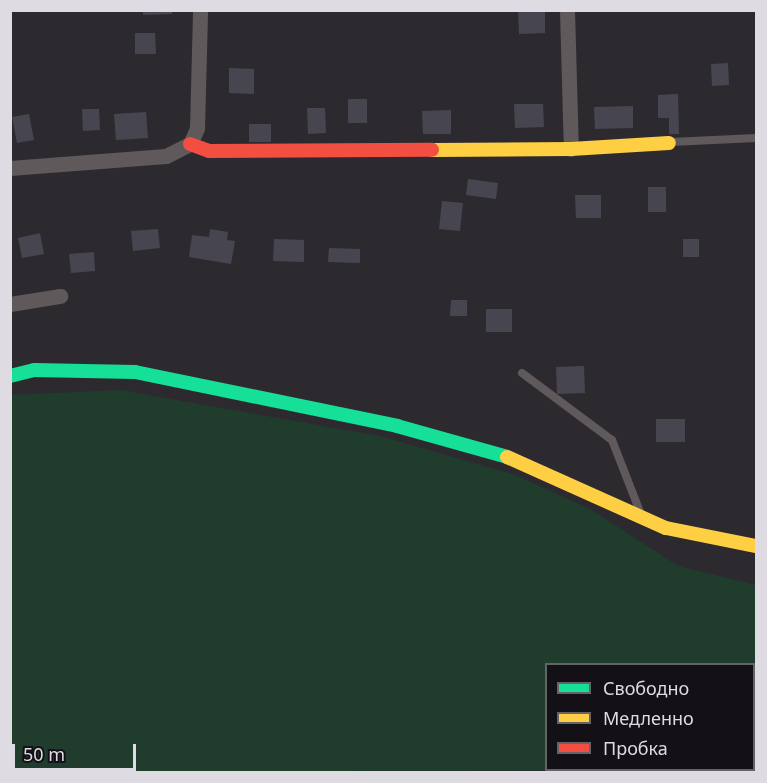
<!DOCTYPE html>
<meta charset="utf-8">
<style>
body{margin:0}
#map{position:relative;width:767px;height:783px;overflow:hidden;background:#2d2a2f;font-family:"Noto Sans",sans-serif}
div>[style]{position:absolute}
.green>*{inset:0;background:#1f3c2d}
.building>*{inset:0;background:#474650}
.lane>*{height:8px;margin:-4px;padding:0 4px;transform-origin:4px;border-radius:4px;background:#60595b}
.street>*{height:15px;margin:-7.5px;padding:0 7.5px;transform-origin:7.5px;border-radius:7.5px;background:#60595b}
.fast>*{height:14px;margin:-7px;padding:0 7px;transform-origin:7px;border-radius:7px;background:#16e098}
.slow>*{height:14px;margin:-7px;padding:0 7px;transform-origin:7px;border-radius:7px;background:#ffcf43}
.jam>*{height:14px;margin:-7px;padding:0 7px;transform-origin:7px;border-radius:7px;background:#f24e42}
span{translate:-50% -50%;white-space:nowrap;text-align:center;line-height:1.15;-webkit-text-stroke:6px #141116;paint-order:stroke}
.frame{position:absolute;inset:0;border:12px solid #dfdbe2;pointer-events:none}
.legend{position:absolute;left:545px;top:663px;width:210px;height:108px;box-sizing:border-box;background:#141116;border:2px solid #656268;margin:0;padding:8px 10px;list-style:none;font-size:18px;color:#dfdbe2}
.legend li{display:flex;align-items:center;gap:12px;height:30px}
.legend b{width:30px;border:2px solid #656268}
.scale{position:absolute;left:12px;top:744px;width:124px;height:27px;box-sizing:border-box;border:3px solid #dfdbe2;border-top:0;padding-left:8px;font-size:18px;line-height:21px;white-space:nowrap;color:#dfdbe2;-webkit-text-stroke:4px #141116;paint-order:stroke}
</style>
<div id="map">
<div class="green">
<div style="clip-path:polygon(120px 390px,380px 436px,515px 475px,590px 509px,678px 566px,756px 585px,756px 746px,754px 664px,546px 664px,546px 770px,711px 770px,11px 772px,11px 395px)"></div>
</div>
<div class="building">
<div style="clip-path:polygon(143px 10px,172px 10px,172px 14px,143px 15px)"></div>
<div style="clip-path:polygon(518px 10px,545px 10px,545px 33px,519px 34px)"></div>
<div style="clip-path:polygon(135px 33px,155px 33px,156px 54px,135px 54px)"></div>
<div style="clip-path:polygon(728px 63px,729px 85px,712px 86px,711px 64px)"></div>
<div style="clip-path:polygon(229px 68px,254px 69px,254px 94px,229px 93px)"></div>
<div style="clip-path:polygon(678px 94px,679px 134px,669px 134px,669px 118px,658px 118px,658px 95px)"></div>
<div style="clip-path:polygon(348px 99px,367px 99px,367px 123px,348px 123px)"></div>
<div style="clip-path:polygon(514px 104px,543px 104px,544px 127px,515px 128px)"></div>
<div style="clip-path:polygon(633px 106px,633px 128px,595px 129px,594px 107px)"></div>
<div style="clip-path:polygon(307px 108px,325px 108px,326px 133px,308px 134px)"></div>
<div style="clip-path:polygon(82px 109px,99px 109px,100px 130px,83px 131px)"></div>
<div style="clip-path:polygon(451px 110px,451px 134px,423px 134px,422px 111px)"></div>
<div style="clip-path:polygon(146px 112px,148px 138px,116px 140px,114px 114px)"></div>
<div style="clip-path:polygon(29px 114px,34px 140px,17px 143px,12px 117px)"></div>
<div style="clip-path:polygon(249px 124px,271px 124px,271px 142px,249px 142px)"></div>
<div style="clip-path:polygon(468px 179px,498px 183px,496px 199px,466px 195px)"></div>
<div style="clip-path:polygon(648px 187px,666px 187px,666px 212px,648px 212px)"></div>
<div style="clip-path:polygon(575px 195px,601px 195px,601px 218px,576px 218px)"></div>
<div style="clip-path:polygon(442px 201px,463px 203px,460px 231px,439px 229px)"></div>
<div style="clip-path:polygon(158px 229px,160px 248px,133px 251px,131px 231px)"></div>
<div style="clip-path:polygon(210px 229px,228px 232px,227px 240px,235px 241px,231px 264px,189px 257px,192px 235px,209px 237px)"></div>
<div style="clip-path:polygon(40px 233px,44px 254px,22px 258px,18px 238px)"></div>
<div style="clip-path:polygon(274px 239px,304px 240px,304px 262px,273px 261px)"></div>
<div style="clip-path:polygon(683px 239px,699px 239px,699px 257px,683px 257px)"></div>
<div style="clip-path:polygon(329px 248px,360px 249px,360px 263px,328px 262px)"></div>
<div style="clip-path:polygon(94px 252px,95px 271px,71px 273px,69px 254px)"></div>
<div style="clip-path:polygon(451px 300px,467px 300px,467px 316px,450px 316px)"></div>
<div style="clip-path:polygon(486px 309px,512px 309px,512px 332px,486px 332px)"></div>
<div style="clip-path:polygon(584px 366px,585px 393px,557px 394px,556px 367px)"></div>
<div style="clip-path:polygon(656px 419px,685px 419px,685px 442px,656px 442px)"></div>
</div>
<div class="lane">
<div style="left:671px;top:142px;width:85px;rotate:-2.7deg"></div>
<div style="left:522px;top:373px;width:112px;rotate:36.7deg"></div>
<div style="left:612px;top:440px;width:77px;rotate:68.7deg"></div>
</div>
<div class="street">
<div style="left:567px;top:10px;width:139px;rotate:88.4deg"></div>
<div style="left:10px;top:168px;width:156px;rotate:-4.4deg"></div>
<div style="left:166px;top:156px;width:27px;rotate:-27deg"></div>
<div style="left:190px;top:144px;width:17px;rotate:-66deg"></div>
<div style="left:197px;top:128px;width:118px;rotate:-88.5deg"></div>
<div style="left:10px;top:304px;width:51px;rotate:-9.1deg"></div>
</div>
<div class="fast">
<div style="left:10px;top:376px;width:25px;rotate:-14deg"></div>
<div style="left:34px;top:370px;width:101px;rotate:1.1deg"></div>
<div style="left:135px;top:372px;width:268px;rotate:11.6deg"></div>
<div style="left:397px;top:426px;width:114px;rotate:15.7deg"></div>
</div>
<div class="slow">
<div style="left:432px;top:150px;width:139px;rotate:-0.4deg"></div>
<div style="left:571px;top:149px;width:98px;rotate:-3.5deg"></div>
<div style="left:507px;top:457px;width:174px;rotate:24.1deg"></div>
<div style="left:666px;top:528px;width:92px;rotate:11.3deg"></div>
</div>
<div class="jam">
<div style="left:190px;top:144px;width:20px;rotate:20deg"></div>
<div style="left:209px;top:151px;width:223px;rotate:-0.3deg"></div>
</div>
<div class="frame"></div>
<ul class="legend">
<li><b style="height:8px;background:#16e098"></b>Свободно</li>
<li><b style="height:8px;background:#ffcf43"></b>Медленно</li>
<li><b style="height:8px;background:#f24e42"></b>Пробка</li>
</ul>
<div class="scale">50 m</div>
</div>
